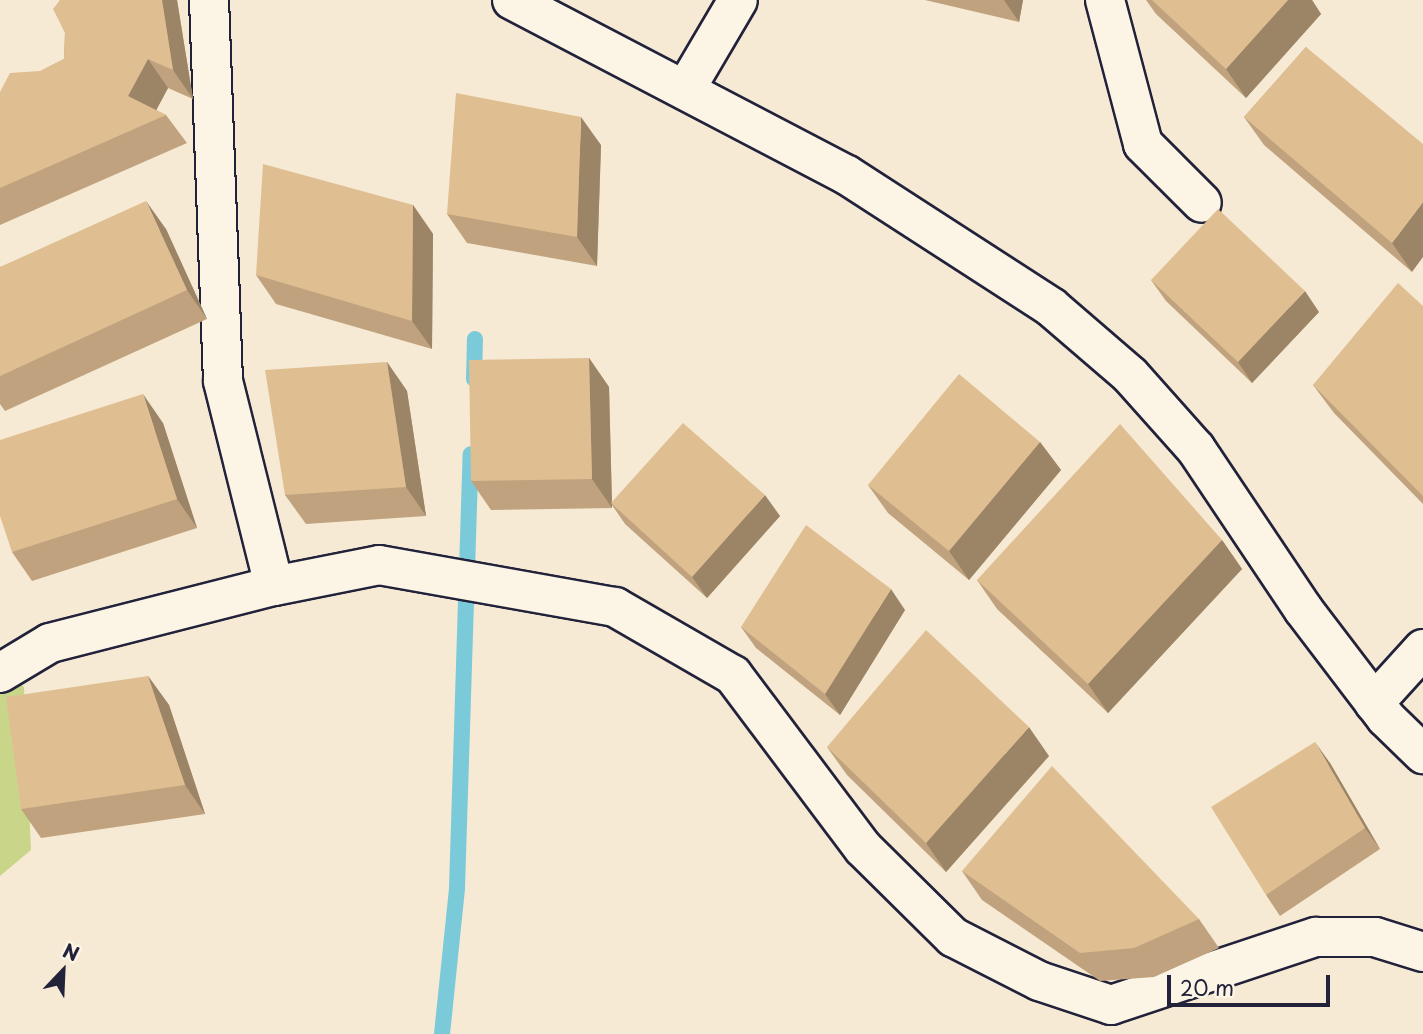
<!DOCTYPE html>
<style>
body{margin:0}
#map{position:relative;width:1423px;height:1034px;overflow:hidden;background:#f6ead4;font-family:"Playpen Sans",sans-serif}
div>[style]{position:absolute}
.green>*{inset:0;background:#c9d68a}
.stream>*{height:16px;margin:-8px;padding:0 8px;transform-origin:8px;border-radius:8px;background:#7bcad9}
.roads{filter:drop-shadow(2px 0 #22223b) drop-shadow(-2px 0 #22223b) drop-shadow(0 2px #22223b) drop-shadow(0 -2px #22223b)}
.minor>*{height:38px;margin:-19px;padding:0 19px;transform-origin:19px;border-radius:19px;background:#fcf5e5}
.wall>*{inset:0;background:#c0a37e}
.shaded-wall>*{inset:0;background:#9c8566}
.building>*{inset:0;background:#dfbe92}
span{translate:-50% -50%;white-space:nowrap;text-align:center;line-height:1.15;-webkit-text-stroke:7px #fcf5e5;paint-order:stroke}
.north{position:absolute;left:28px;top:936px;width:70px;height:70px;-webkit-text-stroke:5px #fcf5e5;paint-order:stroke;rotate:23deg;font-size:19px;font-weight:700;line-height:28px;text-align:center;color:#22223b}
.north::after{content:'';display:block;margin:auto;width:24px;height:32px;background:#22223b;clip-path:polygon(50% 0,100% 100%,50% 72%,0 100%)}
.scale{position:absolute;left:1167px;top:975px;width:163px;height:32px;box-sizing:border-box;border:4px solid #22223b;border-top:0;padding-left:9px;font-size:21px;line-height:24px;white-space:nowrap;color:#22223b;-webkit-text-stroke:5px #fcf5e5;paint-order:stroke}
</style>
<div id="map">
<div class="green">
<div style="clip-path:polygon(0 668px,24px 687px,31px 850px,0 876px)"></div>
</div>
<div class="stream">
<div style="left:474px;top:379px;width:40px;rotate:-88.6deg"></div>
<div style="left:442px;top:1034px;width:147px;rotate:-84.1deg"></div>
<div style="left:457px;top:888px;width:434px;rotate:-88.2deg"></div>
</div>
<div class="roads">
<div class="minor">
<div style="left:209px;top:0;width:381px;rotate:87.9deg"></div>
<div style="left:223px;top:381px;width:211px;rotate:76deg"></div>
<div style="left:274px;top:586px;width:107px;rotate:-11.3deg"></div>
<div style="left:379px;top:565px;width:240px;rotate:10.1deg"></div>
<div style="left:615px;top:607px;width:136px;rotate:30deg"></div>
<div style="left:733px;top:675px;width:216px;rotate:53.1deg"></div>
<div style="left:863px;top:848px;width:127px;rotate:44.7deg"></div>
<div style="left:953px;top:937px;width:97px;rotate:27.1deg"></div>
<div style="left:1039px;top:981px;width:76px;rotate:18.4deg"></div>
<div style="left:1111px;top:1005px;width:216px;rotate:-18.4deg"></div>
<div style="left:1316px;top:937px;width:59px"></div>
<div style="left:1375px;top:937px;width:50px;rotate:17.4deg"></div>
<div style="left:512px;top:0;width:378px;rotate:27.6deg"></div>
<div style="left:847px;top:175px;width:243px;rotate:32.9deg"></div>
<div style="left:1051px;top:307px;width:104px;rotate:40.7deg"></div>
<div style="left:1130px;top:375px;width:99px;rotate:48.3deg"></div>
<div style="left:1196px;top:449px;width:192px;rotate:56.2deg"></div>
<div style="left:1303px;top:609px;width:137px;rotate:52.7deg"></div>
<div style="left:1386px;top:718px;width:52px;rotate:44.2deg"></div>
<div style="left:1105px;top:0;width:149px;rotate:75.2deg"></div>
<div style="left:1143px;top:144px;width:83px;rotate:45deg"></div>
<div style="left:685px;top:90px;width:104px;rotate:-59.5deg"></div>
<div style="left:0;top:673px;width:58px;rotate:-31deg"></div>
<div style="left:50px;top:643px;width:231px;rotate:-14.3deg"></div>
<div style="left:1374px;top:703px;width:73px;rotate:-47.8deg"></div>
</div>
</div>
<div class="wall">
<div style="clip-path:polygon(60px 0,177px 0,193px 99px,168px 88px,156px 110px,166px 115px,187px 143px,0 225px,0 92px,64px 59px,65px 33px)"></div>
<div style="clip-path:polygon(925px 0,1023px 0,1019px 22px)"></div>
<div style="clip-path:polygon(1146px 0,1312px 0,1321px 14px,1246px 98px,1156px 14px)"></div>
<div style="clip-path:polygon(1306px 47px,1412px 272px,1264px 145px,1244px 117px)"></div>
<div style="clip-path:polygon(601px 145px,597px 266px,467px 243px,447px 214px)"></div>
<div style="clip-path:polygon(413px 205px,433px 234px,432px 349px,276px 304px,256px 275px)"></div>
<div style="clip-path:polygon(166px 229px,207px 319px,5px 411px,0 404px,0 267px)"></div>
<div style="clip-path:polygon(1151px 280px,1319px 312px,1252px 383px,1166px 301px)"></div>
<div style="clip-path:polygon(1423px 306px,1423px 504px,1334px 413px,1313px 385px)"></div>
<div style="clip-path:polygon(589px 358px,609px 387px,612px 502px,780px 516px,707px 598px,625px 524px,612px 505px,612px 508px,491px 510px,471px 481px)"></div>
<div style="clip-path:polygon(387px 362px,407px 391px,426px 516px,306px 524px,285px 495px)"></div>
<div style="clip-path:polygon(163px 423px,197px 528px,32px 581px,12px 552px)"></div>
<div style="clip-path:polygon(1040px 442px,1061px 470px,969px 580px,888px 513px,868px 485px)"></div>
<div style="clip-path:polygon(1222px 540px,1242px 569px,1108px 713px,997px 609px,977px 580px)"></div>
<div style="clip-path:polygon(905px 610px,840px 715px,756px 648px,741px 627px)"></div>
<div style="clip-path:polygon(148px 676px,169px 705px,205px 814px,41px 838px,21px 809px)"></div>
<div style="clip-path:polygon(827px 747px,1049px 756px,946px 872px,847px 775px)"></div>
<div style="clip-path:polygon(1330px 763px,1380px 849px,1280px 916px,1266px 895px)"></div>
<div style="clip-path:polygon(962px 871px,1199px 919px,1219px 948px,1154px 977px,1100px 981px,982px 900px)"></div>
</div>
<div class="shaded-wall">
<div style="clip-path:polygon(162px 0,177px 0,193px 99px,173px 70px)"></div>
<div style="clip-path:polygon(1004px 0,1023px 0,1019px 22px)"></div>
<div style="clip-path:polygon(1288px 0,1312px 0,1321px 14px,1246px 98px,1226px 69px)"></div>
<div style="clip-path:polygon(148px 59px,168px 88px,150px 122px,128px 96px)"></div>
<div style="clip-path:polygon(581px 117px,601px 145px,597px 266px,577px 237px)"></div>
<div style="clip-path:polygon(146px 201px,166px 229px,207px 319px,187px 290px)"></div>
<div style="clip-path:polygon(1423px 202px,1423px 257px,1412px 272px,1392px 243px)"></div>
<div style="clip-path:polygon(413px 205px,433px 234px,432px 349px,412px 321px)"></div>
<div style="clip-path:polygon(1305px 291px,1319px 312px,1252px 383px,1238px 362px)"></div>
<div style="clip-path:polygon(589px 358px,609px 387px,612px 508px,592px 479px)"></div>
<div style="clip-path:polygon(387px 362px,407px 391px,426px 516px,406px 487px)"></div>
<div style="clip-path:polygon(143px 394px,163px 423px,197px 528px,177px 499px)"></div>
<div style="clip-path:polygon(1040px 442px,1061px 470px,969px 580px,949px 551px)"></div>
<div style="clip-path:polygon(765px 495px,780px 516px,707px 598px,692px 577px)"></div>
<div style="clip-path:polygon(1222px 540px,1242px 569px,1108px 713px,1088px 684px)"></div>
<div style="clip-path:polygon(891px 589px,905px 610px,840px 715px,825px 694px)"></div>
<div style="clip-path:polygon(148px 676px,169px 705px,205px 814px,185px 785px)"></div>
<div style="clip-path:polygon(1029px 727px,1049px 756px,946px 872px,926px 843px)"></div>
<div style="clip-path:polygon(1315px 742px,1330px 763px,1380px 849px,1365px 828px)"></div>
</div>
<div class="building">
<div style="clip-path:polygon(60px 0,162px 0,173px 70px,148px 59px,128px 96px,166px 115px,0 188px,0 92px,10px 73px,40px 71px,64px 59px,65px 33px,53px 9px)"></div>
<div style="clip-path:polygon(1152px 0,1288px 0,1226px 69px)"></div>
<div style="clip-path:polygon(1306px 47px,1423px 144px,1423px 202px,1392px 243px,1244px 117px)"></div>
<div style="clip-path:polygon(456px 93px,581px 117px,577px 237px,447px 214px)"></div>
<div style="clip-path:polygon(263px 164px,413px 205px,412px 321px,256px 275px)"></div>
<div style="clip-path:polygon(146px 201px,187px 290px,0 376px,0 267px)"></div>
<div style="clip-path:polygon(1218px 209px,1305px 291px,1238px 362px,1151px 280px)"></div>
<div style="clip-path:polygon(1398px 283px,1423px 306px,1423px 496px,1313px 385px)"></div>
<div style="clip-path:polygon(589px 358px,592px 479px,471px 481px,469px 360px)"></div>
<div style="clip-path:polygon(387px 362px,406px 487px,285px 495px,265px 370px)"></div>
<div style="clip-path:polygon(959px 374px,1040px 442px,949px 551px,868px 485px)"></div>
<div style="clip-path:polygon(143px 394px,177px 499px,12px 552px,0 516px,0 440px)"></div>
<div style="clip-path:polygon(683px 423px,765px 495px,692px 577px,611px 503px)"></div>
<div style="clip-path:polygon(1120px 424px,1222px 540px,1088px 684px,977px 580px)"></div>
<div style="clip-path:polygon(806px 525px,891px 589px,825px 694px,741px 627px)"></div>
<div style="clip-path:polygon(926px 630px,1029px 727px,926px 843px,827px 747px)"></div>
<div style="clip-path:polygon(148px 676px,185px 785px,21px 809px,6px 697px)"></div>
<div style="clip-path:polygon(1315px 742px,1365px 828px,1266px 895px,1211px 807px)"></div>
<div style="clip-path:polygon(1052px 766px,1199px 919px,1134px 948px,1080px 953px,962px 871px)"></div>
</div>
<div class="north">N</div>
<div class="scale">20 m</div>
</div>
